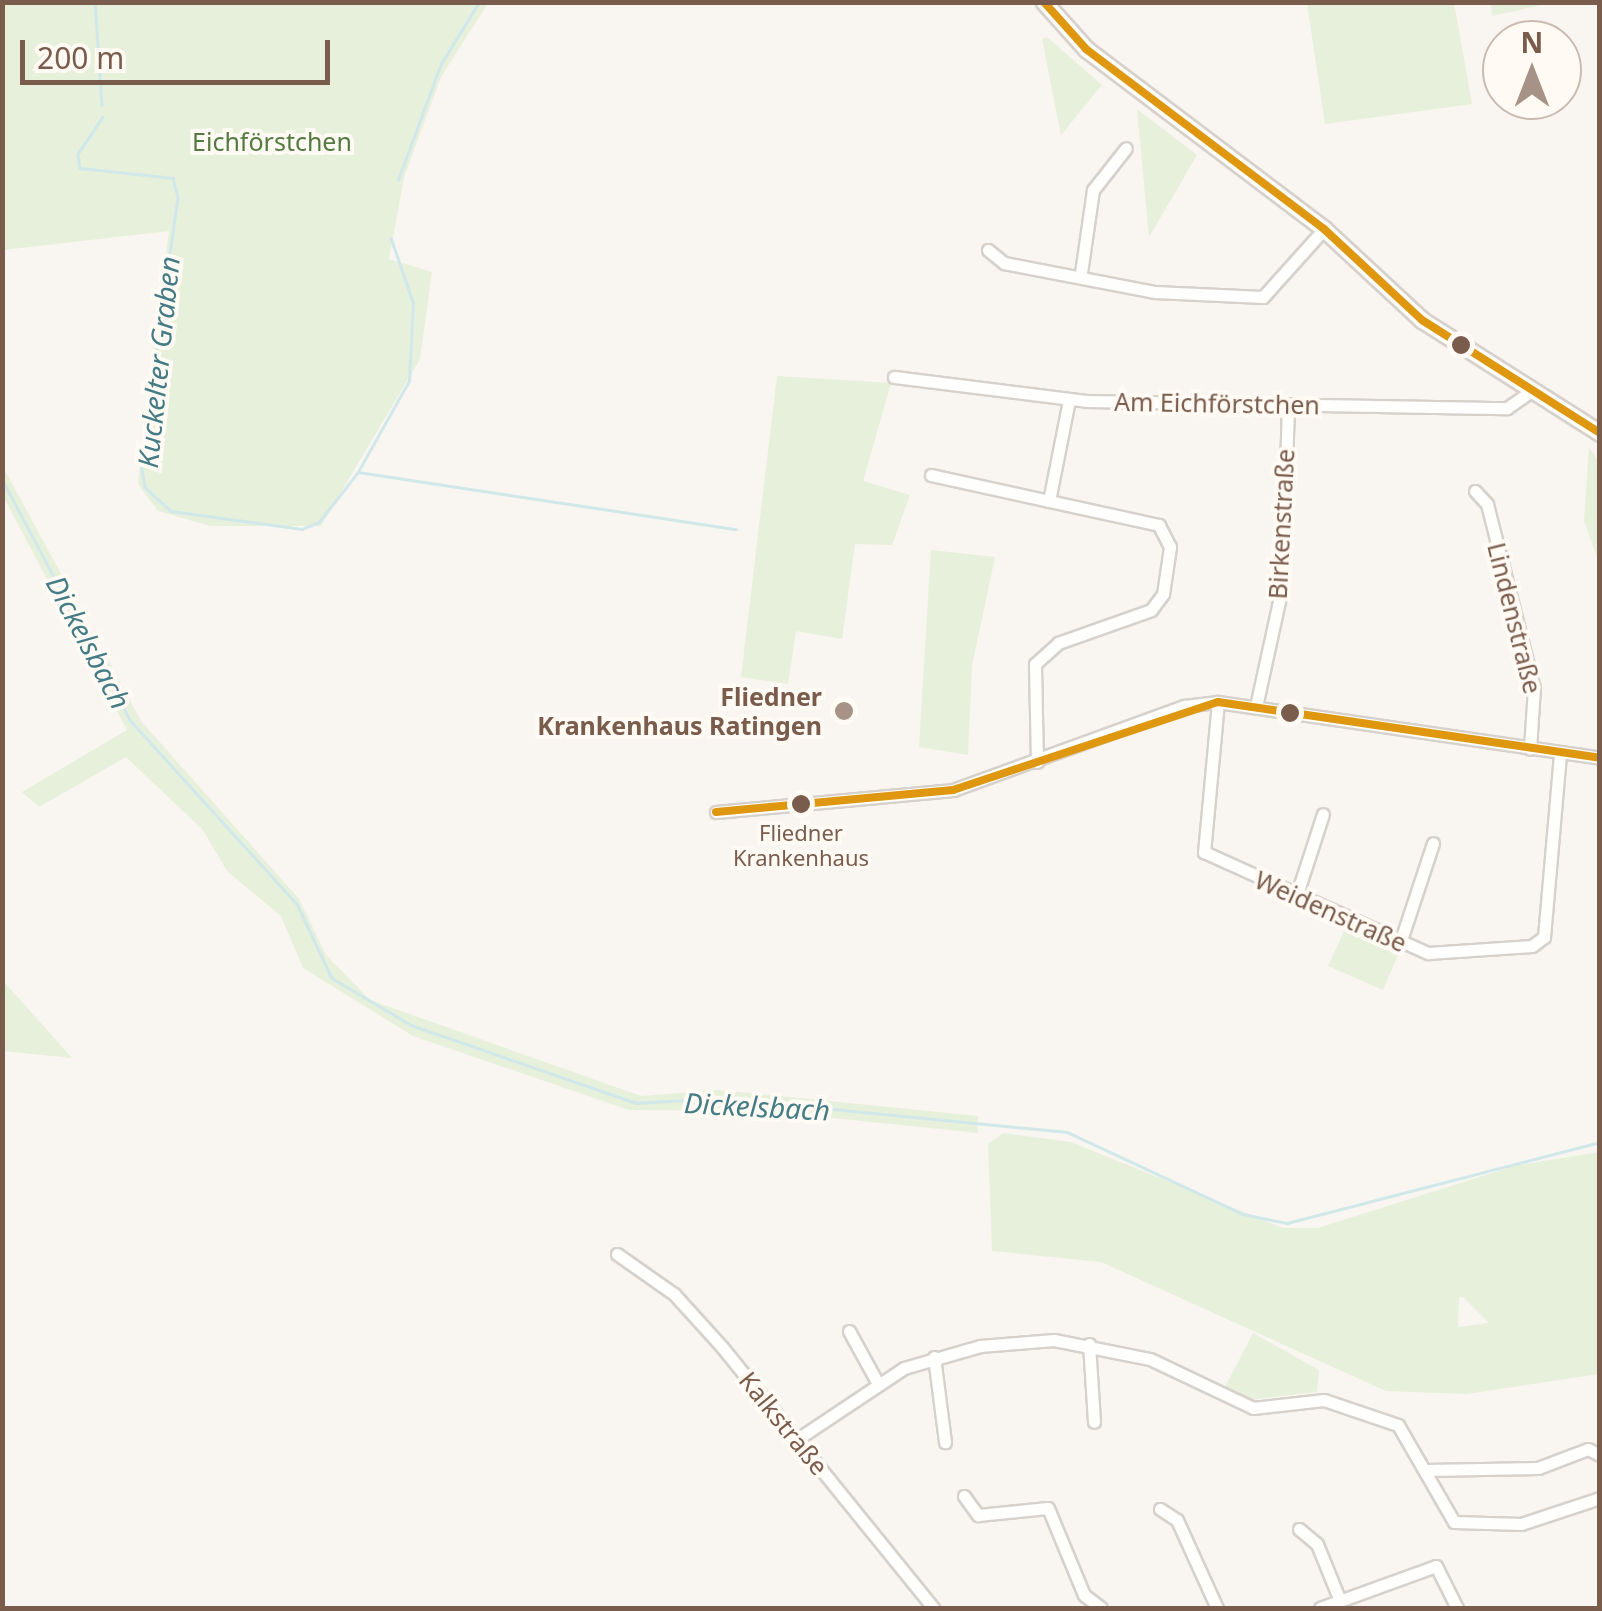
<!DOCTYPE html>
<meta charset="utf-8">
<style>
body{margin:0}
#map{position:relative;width:1602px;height:1611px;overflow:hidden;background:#f9f5f0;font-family:"Noto Sans",sans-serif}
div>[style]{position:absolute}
.green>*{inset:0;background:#e7f0db}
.stream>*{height:2.5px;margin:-1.25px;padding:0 1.25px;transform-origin:1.25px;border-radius:1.25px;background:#d0e8ea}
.roads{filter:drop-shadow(2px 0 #d7d1cb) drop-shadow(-2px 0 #d7d1cb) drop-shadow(0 2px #d7d1cb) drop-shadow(0 -2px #d7d1cb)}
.minor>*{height:11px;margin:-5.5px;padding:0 5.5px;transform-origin:5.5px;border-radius:5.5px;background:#fefefd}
.secondary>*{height:15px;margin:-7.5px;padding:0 7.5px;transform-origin:7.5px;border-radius:7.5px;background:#fefefd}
.bus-1>*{height:8px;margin:-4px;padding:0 4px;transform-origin:4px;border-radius:4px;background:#de970f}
.dots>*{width:28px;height:28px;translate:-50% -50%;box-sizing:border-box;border:5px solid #fffaf3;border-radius:50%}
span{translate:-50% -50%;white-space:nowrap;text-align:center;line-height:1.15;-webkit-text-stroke:8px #fffaf3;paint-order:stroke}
.bus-label{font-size:22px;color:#7a5c4d}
.park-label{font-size:25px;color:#537a41}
.street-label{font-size:25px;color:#7a5c4d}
.poi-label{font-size:25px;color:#7a5c4d;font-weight:700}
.right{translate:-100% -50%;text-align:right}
.water-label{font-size:28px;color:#437c86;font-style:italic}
.frame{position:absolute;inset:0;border:5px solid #7a5c4d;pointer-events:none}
.north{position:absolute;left:1482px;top:20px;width:100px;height:100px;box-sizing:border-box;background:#fffaf3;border:2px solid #cabbb1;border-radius:50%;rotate:0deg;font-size:28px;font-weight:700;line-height:40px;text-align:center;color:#7a5c4d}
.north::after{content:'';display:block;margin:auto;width:35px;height:45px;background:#a69286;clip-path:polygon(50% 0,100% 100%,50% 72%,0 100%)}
.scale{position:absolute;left:20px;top:40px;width:310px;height:45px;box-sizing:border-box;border:5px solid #7a5c4d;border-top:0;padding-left:12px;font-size:30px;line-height:35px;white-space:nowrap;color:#7a5c4d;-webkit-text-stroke:8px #fffaf3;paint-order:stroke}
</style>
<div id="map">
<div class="green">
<div style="clip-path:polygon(2px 3px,488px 3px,441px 77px,404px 177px,389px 259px,432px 272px,420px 359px,321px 526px,210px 526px,158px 511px,138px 484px,169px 231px,3px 250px)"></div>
<div style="clip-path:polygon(1307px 3px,1454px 3px,1472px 104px,1325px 124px)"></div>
<div style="clip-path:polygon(1491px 3px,1491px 2px,1550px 3px,1492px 16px)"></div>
<div style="clip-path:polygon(1047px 37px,1102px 85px,1061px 135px,1042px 39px)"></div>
<div style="clip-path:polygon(1137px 109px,1197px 155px,1149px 237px)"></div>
<div style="clip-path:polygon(777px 376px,891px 383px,863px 481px,910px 495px,892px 545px,855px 544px,842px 639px,796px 631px,788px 684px,741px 677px)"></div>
<div style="clip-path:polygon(1589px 447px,1599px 462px,1599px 563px,1584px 521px)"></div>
<div style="clip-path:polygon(2px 465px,141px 721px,299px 899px,326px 955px,370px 1000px,641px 1096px,719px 1090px,978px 1116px,978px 1133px,764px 1111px,629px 1110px,413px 1036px,303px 968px,281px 916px,227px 871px,203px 830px,126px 757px,39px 807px,22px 792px,127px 730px,3px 496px)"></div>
<div style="clip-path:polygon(931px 550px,995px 557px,972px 666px,968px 755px,919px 747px)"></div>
<div style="clip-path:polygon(1344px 931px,1398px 955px,1383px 990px,1328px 966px)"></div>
<div style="clip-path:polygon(2px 982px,6px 984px,72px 1058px,3px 1051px)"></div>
<div style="clip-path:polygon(evenodd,1003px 1133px,1071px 1142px,1283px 1228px,1318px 1228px,1517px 1165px,1599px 1152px,1599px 1374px,1467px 1394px,1386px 1391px,1101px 1262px,992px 1251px,988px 1144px,1003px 1133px,1459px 1297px,1463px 1297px,1489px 1323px,1458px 1327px,1459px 1297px)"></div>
<div style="clip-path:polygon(1253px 1333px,1319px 1370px,1317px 1392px,1250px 1400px,1225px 1387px)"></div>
</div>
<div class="stream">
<div style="left:95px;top:2px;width:103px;rotate:86.1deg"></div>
<div style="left:103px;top:117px;width:45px;rotate:124deg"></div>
<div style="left:78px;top:154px;width:14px;rotate:82deg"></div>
<div style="left:80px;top:168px;width:94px;rotate:6.1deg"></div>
<div style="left:173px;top:178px;width:20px;rotate:75deg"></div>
<div style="left:178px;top:197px;width:269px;rotate:97.9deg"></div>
<div style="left:141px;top:463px;width:24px;rotate:81deg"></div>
<div style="left:145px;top:487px;width:35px;rotate:43deg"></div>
<div style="left:171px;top:511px;width:132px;rotate:7.8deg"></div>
<div style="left:302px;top:529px;width:18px;rotate:-22deg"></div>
<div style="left:319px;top:522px;width:63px;rotate:-52deg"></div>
<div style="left:358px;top:472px;width:382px;rotate:8.6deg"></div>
<div style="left:398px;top:180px;width:124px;rotate:-69.7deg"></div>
<div style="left:441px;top:64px;width:73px;rotate:-58.5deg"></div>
<div style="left:359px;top:470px;width:102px;rotate:-60.7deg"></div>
<div style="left:409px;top:381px;width:78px;rotate:-87.1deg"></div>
<div style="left:413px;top:303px;width:68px;rotate:-109deg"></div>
<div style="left:2px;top:479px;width:273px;rotate:62deg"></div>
<div style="left:130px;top:720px;width:248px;rotate:47.8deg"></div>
<div style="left:297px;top:904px;width:82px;rotate:64.7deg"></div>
<div style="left:332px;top:978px;width:92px;rotate:30.7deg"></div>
<div style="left:411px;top:1025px;width:238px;rotate:19.1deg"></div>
<div style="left:636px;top:1103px;width:84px;rotate:-3.4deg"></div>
<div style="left:720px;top:1098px;width:349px;rotate:5.6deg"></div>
<div style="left:1067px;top:1132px;width:194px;rotate:25deg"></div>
<div style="left:1243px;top:1214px;width:45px;rotate:11.6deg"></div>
<div style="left:1287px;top:1223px;width:323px;rotate:-14.5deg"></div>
</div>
<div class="roads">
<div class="minor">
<div style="left:988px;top:250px;width:21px;rotate:39deg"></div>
<div style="left:1004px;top:263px;width:154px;rotate:10.9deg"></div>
<div style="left:1155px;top:292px;width:108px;rotate:2.7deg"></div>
<div style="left:1263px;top:297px;width:91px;rotate:-48.1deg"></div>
<div style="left:1081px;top:273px;width:84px;rotate:-81.8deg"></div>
<div style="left:1093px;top:190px;width:53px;rotate:-51.8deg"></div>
<div style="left:894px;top:377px;width:194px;rotate:7.1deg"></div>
<div style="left:1087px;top:401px;width:420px;rotate:1deg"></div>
<div style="left:1507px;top:408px;width:33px;rotate:-35deg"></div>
<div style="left:931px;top:475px;width:121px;rotate:12.4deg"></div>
<div style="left:1475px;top:491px;width:18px;rotate:47deg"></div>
<div style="left:1487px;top:504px;width:190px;rotate:75.7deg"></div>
<div style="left:1534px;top:688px;width:61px;rotate:93.8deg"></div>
<div style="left:1218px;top:702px;width:151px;rotate:95.3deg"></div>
<div style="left:1204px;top:852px;width:246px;rotate:24.3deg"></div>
<div style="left:1428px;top:953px;width:104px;rotate:-3.9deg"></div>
<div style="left:1532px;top:946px;width:15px;rotate:-37deg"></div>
<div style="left:1544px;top:937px;width:184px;rotate:-85deg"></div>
<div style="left:1257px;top:702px;width:118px;rotate:-77.7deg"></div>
<div style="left:1282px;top:587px;width:183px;rotate:-88.1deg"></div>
<div style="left:1037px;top:762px;width:98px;rotate:-91.2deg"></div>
<div style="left:1035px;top:664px;width:31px;rotate:-42deg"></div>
<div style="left:1058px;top:643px;width:99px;rotate:-19.5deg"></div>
<div style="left:1151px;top:610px;width:20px;rotate:-53deg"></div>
<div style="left:1163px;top:594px;width:48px;rotate:-81.5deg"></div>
<div style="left:1170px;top:547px;width:25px;rotate:-117deg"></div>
<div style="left:1159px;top:525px;width:113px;rotate:-167.7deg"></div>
<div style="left:1049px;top:501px;width:103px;rotate:-78.8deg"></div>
<div style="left:716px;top:812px;width:238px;rotate:-5.3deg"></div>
<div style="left:953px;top:790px;width:246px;rotate:-20deg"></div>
<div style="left:1184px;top:706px;width:34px;rotate:-7deg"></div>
<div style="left:1218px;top:702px;width:386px;rotate:8.3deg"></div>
<div style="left:1296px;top:897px;width:87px;rotate:-72deg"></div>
<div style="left:1400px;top:943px;width:105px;rotate:-71.7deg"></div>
<div style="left:617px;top:1254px;width:70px;rotate:35.1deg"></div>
<div style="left:674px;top:1294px;width:72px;rotate:47.8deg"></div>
<div style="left:722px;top:1347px;width:336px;rotate:51deg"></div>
<div style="left:849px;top:1331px;width:58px;rotate:61.2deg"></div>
<div style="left:1089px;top:1344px;width:78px;rotate:86.3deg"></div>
<div style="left:934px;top:1357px;width:86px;rotate:82.6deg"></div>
<div style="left:799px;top:1438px;width:126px;rotate:-33.7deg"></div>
<div style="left:904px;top:1368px;width:79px;rotate:-16.1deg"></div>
<div style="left:980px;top:1346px;width:74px;rotate:-4.6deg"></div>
<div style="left:1054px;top:1340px;width:98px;rotate:11.2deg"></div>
<div style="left:1150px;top:1359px;width:114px;rotate:25.4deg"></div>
<div style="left:1253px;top:1408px;width:71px;rotate:-6.4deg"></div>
<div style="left:1324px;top:1400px;width:78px;rotate:18.7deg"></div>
<div style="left:1398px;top:1425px;width:112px;rotate:60deg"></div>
<div style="left:1454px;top:1522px;width:67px;rotate:1.7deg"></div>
<div style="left:1521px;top:1524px;width:83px;rotate:-18.2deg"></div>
<div style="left:1427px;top:1470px;width:111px;rotate:-1deg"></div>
<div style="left:1538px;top:1468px;width:53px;rotate:-20.8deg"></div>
<div style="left:1588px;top:1449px;width:13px;rotate:27deg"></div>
<div style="left:964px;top:1496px;width:24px;rotate:54deg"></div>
<div style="left:978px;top:1515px;width:70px;rotate:-5.7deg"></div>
<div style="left:1048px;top:1508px;width:94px;rotate:67.5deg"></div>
<div style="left:1084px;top:1595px;width:21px;rotate:37deg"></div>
<div style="left:1160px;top:1509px;width:20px;rotate:33deg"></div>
<div style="left:1177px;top:1520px;width:97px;rotate:65.6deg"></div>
<div style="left:1299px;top:1529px;width:23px;rotate:40deg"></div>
<div style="left:1317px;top:1544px;width:61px;rotate:68deg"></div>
<div style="left:1320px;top:1608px;width:123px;rotate:-19.9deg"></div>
<div style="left:1436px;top:1566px;width:47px;rotate:63.4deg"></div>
</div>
<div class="secondary">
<div style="left:1044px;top:2px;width:63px;rotate:48.2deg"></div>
<div style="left:1086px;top:49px;width:298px;rotate:37.1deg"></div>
<div style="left:1324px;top:229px;width:134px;rotate:42.9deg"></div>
<div style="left:1422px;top:320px;width:211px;rotate:32.4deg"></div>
</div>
</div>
<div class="bus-1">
<div style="left:1044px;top:2px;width:63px;rotate:48.2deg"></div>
<div style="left:1086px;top:49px;width:298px;rotate:37.1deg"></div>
<div style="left:1324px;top:229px;width:134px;rotate:42.9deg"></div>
<div style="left:1422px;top:320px;width:211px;rotate:32.4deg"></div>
<div style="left:716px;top:812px;width:238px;rotate:-5.3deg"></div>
<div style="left:953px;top:790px;width:279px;rotate:-18.4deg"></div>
<div style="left:1218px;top:702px;width:386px;rotate:8.3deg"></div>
</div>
<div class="dots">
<div style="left:1461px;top:345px;background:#7a5c4d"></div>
<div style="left:844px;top:711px;background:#a69286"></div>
<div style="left:1290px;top:713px;background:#7a5c4d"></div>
<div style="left:801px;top:804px;background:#7a5c4d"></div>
</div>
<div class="bus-label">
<span style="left:801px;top:845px">Fliedner<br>Krankenhaus</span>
</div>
<div class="park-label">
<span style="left:272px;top:141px">Eichförstchen</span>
</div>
<div class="street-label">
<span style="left:1217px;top:403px;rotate:1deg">Am Eichförstchen</span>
<span style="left:1281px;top:524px;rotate:-87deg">Birkenstraße</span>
<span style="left:1515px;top:618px;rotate:76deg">Lindenstraße</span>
<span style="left:1331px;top:911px;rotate:24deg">Weidenstraße</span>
<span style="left:784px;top:1423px;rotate:51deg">Kalkstraße</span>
</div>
<div class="poi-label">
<span class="right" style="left:822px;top:711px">Fliedner<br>Krankenhaus Ratingen</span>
</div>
<div class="water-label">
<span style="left:158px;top:362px;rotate:-84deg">Kuckelter Graben</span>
<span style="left:89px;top:642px;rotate:62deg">Dickelsbach</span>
<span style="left:757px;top:1106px;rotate:3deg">Dickelsbach</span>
</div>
<div class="frame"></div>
<div class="north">N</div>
<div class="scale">200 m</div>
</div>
